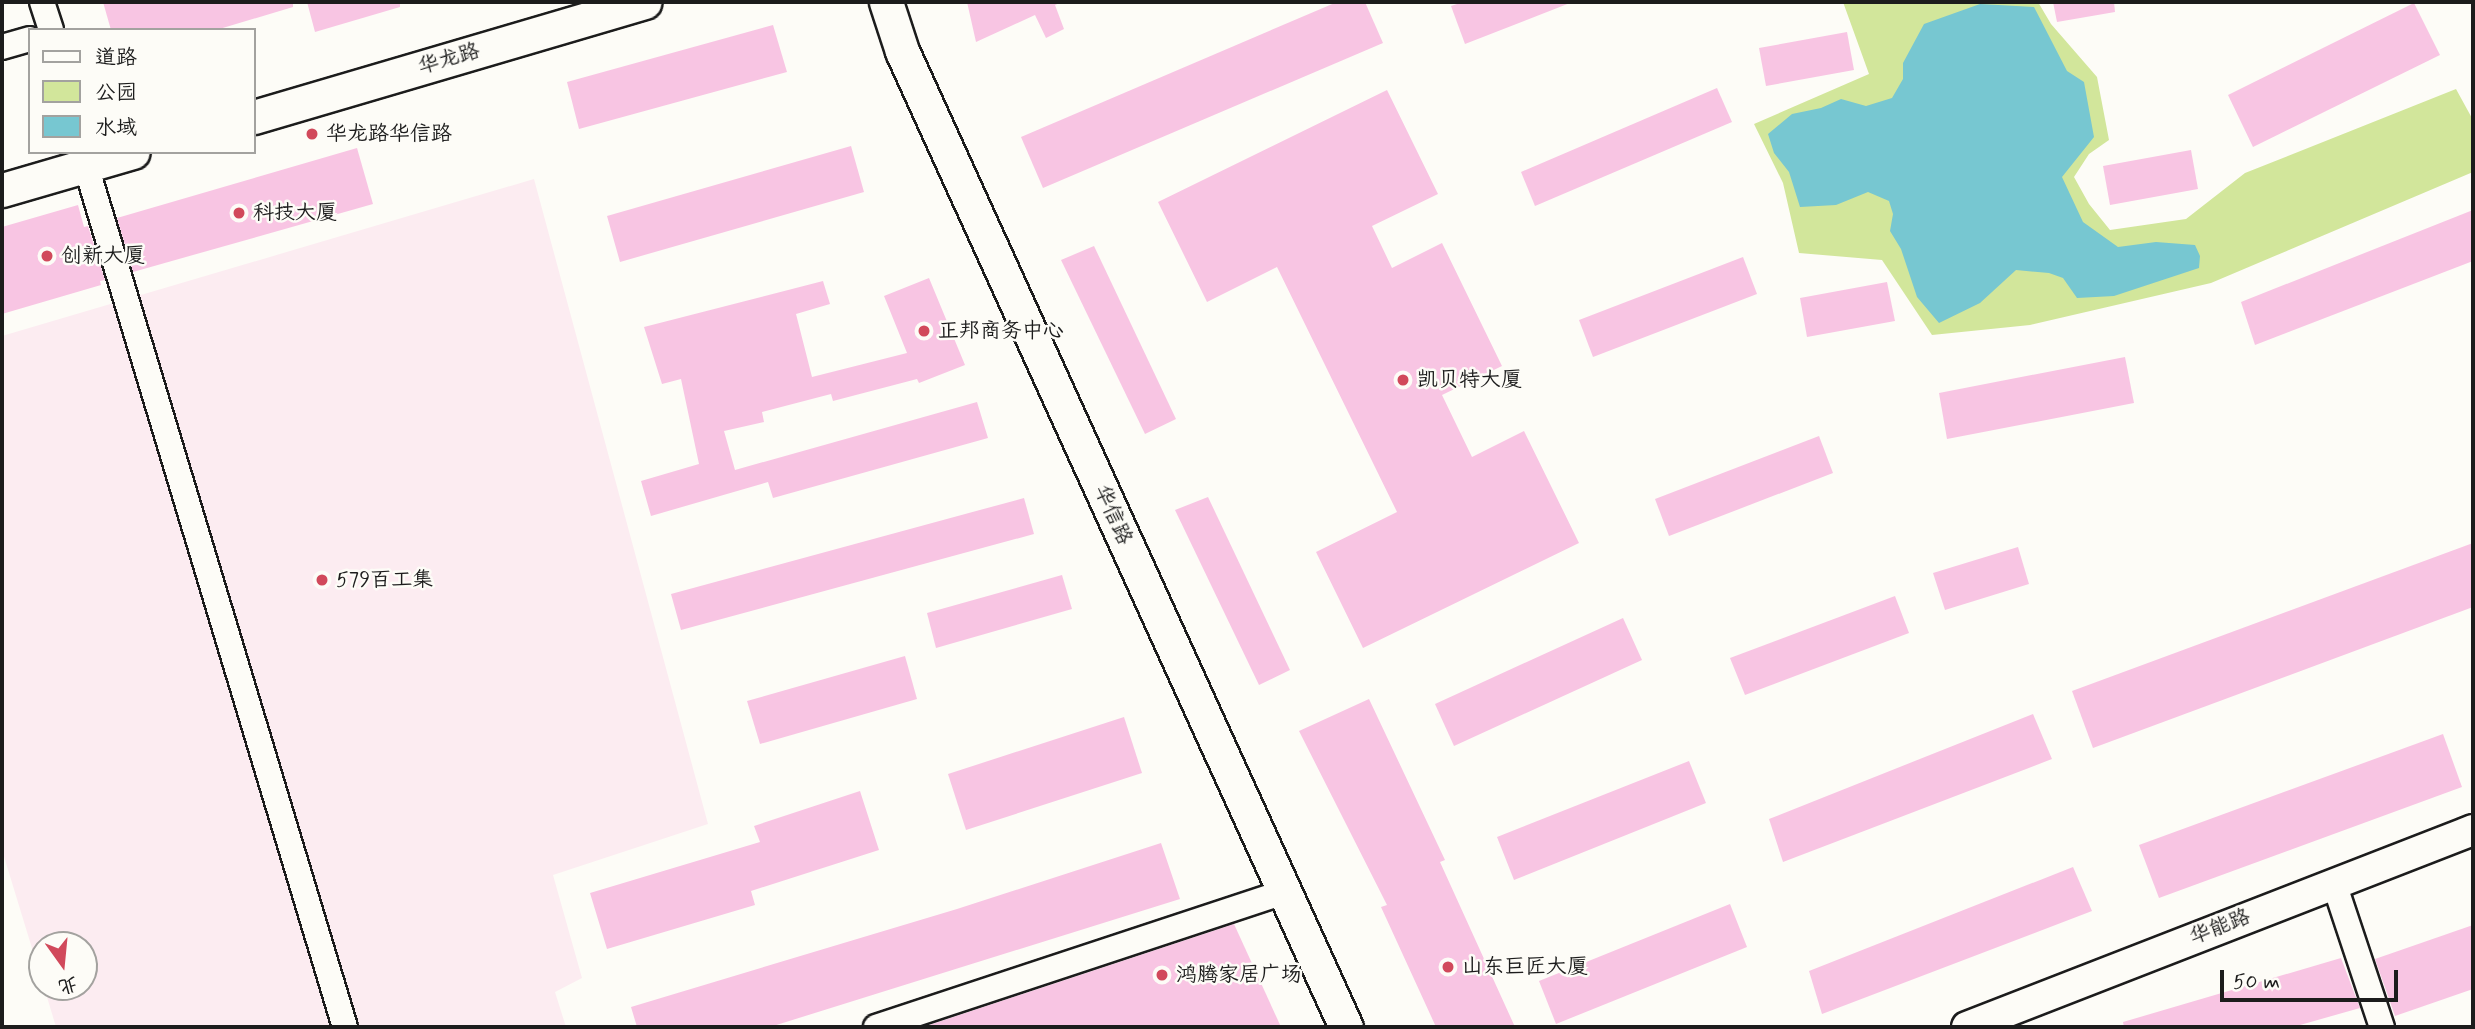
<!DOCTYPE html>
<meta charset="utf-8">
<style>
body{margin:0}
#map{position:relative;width:2475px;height:1029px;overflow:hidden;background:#fdfcf7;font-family:Mynerve,"LXGW WenKai TC",sans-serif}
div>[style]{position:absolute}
.built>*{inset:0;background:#fcecf1}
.green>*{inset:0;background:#d2e69b}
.water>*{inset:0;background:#77c7d1}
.building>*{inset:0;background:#f8c5e3}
.roads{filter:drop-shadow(2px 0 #1c1c1c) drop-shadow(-2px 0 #1c1c1c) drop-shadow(0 2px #1c1c1c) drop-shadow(0 -2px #1c1c1c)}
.minor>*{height:24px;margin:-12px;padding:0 12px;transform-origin:12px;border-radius:12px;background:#fdfcf7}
.tertiary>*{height:30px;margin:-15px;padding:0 15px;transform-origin:15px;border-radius:15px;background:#fdfcf7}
.secondary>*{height:33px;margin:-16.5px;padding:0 16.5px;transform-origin:16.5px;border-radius:16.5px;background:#fdfcf7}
.dots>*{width:19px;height:19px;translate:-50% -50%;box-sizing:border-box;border:4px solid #fdfcf7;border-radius:50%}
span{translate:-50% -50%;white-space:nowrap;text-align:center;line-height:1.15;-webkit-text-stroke:5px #fdfcf7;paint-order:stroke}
.street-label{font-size:21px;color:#1c1c1c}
.poi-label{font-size:21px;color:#1c1c1c}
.left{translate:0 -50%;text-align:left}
.frame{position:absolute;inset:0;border:4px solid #1c1c1c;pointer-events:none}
.legend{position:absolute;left:28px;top:28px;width:228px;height:126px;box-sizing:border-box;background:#fdfcf7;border:2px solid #a3a29f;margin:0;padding:9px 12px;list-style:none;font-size:21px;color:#1c1c1c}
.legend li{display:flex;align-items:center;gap:14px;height:35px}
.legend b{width:35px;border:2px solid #a3a29f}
.north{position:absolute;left:28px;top:931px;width:70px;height:70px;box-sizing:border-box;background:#fdfcf7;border:2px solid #a3a29f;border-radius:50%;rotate:165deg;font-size:19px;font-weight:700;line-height:28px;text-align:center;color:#1c1c1c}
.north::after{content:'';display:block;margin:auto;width:24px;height:32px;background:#d1495b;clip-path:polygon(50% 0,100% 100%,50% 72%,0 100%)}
.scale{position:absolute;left:2220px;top:970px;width:178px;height:32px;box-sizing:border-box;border:4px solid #1c1c1c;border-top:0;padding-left:9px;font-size:21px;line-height:24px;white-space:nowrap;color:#1c1c1c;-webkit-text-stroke:5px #fdfcf7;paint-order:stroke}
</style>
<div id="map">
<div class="built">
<div style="clip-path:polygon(534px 179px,708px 824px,553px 875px,582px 978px,555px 992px,566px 1027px,56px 1027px,44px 987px,84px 987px,84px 945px,42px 945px,42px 981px,2px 850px,2px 336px)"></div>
</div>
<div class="green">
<div style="clip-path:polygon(1843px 2px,2038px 2px,2051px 24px,2097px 77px,2109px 140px,2089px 154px,2074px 177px,2089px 204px,2110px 230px,2186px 219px,2245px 173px,2456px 89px,2473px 120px,2473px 172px,2211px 283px,2030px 325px,1932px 335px,1882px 260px,1799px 253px,1783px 183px,1754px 124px,1869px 74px)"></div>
</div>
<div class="water">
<div style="clip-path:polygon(1980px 4px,2034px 7px,2067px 71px,2084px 82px,2094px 137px,2062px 177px,2083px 222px,2118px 247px,2156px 242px,2195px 245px,2200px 256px,2199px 268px,2114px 296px,2077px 298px,2063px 278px,2049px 273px,2016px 270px,1980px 303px,1939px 323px,1917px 297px,1901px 249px,1890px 231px,1893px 214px,1889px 201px,1868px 192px,1836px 205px,1800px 207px,1789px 172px,1774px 153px,1768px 134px,1792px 114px,1821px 108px,1841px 99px,1866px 106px,1892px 98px,1903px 79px,1903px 63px,1924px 24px)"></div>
</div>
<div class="building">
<div style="clip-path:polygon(103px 2px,293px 2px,293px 7px,216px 30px,111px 30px)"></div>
<div style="clip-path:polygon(307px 2px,400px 2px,400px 7px,315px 32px)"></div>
<div style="clip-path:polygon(967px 2px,1062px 2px,1055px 5px,1064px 29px,1046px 38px,1035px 15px,976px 42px)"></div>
<div style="clip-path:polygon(1337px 2px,1365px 2px,1383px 43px,1043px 188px,1021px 137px)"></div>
<div style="clip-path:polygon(1463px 2px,1570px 2px,1570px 3px,1465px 44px,1451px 6px)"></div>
<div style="clip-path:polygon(2053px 2px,2114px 2px,2115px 12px,2057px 22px)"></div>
<div style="clip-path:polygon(2414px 3px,2440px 55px,2253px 147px,2228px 95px)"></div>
<div style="clip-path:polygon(773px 25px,787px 72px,579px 129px,567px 82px)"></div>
<div style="clip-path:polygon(1847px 32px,1854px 70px,1766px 86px,1759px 48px)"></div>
<div style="clip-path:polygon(1717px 88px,1732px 122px,1535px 206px,1521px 172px)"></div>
<div style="clip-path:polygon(1387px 90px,1438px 194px,1372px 226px,1392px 268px,1442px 243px,1502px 366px,1442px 395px,1472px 457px,1524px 431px,1579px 543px,1363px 648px,1316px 552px,1397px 512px,1277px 267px,1207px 302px,1158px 202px)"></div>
<div style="clip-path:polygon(851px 146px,864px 192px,620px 262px,607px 216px)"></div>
<div style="clip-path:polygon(357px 148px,373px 204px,133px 272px,117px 218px)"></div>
<div style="clip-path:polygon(2191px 150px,2198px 189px,2110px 205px,2103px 166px)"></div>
<div style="clip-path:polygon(78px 205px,84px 227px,88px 226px,105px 280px,100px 281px,101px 285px,2px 314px,2px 227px)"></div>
<div style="clip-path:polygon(2473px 210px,2473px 261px,2255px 345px,2241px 302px)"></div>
<div style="clip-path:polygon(1094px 246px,1176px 419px,1145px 434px,1061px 260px)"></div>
<div style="clip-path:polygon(1743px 257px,1757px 294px,1593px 357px,1579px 320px)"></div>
<div style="clip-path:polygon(929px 278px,965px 365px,919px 383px,917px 379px,833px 401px,831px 394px,762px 412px,764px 422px,724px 431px,735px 470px,977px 402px,988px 438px,773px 498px,768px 482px,651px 516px,641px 481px,699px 464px,681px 379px,662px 384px,644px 327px,823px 281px,830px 304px,796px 314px,812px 377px,907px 353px,884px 296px)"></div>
<div style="clip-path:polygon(1887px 282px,1895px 321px,1807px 337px,1800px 298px)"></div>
<div style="clip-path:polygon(2125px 357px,2134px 403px,1947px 439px,1939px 393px)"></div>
<div style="clip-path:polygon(1819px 436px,1833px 473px,1669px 536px,1655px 499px)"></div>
<div style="clip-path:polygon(1208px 497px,1290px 670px,1259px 685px,1175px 510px)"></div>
<div style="clip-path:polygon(1024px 498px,1034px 534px,681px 630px,671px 594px)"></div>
<div style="clip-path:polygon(2473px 543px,2473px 607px,2093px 748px,2072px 691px)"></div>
<div style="clip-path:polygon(2018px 547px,2029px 584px,1945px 610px,1933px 573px)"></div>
<div style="clip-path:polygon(1062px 575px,1072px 609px,936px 648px,927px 613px)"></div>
<div style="clip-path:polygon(1895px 596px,1909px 633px,1745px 695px,1730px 658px)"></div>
<div style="clip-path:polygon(1623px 618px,1642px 660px,1454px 746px,1435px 704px)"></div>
<div style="clip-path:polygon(905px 656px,917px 699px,760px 744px,747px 701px)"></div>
<div style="clip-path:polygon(1369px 699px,1445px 860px,1440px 862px,1515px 1027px,1436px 1027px,1381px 907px,1387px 905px,1299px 731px)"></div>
<div style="clip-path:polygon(2033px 714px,2052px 759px,1783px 862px,1769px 819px)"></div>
<div style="clip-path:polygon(1124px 717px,1142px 773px,966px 830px,948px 774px)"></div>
<div style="clip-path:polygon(2443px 734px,2462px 787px,2159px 898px,2139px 845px)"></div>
<div style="clip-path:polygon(1689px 761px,1706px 803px,1514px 880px,1497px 837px)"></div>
<div style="clip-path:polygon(860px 791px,879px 850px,751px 891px,755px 905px,607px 949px,590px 893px,760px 842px,754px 826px)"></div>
<div style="clip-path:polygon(1161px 843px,1180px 899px,770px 1027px,637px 1027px,631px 1007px,957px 909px)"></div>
<div style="clip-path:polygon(2073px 867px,2092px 911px,1822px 1014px,1809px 971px)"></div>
<div style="clip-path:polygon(1730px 904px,1747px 947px,1556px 1024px,1539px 981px)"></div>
<div style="clip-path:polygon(1234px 924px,1281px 1027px,923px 1027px)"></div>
<div style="clip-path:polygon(2473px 925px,2473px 989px,2395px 1016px,2375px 959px)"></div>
<div style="clip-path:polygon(2341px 958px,2360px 1008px,2293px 1027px,2124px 1027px,2123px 1022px)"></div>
</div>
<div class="roads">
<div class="minor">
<div style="left:42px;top:2px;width:29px;rotate:72deg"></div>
<div style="left:2px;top:47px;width:29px;rotate:-16deg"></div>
<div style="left:86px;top:166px;width:899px;rotate:73.26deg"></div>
<div style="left:2334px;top:883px;width:152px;rotate:71.6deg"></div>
<div style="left:876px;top:1027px;width:431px;rotate:-18.3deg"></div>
</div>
<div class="tertiary">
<div style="left:1967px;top:1027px;width:543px;rotate:-21.27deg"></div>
</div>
<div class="secondary">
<div style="left:886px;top:2px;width:52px;rotate:71.9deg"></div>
<div style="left:902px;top:51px;width:1072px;rotate:65.54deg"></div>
<div style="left:254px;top:117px;width:407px;rotate:-16.4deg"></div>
<div style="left:2px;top:190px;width:136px;rotate:-16.2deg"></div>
</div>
</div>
<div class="dots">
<div style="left:312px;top:134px;background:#d1495b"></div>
<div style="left:239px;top:213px;background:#d1495b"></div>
<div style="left:47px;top:256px;background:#d1495b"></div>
<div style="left:924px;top:331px;background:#d1495b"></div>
<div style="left:1403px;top:380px;background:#d1495b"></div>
<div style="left:322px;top:580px;background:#d1495b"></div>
<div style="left:1448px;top:967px;background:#d1495b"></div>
<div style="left:1162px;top:975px;background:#d1495b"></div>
</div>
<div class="street-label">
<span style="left:449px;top:59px;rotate:-16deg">华龙路</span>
<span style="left:1113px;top:515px;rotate:66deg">华信路</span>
<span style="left:2220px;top:927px;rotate:-21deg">华能路</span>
</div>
<div class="poi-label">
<span class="left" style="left:326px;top:134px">华龙路华信路</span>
<span class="left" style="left:253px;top:213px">科技大厦</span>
<span class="left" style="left:61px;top:256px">创新大厦</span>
<span class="left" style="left:938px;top:331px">正邦商务中心</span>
<span class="left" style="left:1417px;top:380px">凯贝特大厦</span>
<span class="left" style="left:336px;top:580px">579百工集</span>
<span class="left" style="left:1462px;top:967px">山东巨匠大厦</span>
<span class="left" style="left:1176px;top:975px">鸿腾家居广场</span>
</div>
<div class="frame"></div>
<ul class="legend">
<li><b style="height:9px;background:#fdfcf7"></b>道路</li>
<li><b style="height:19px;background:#d2e69b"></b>公园</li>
<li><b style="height:19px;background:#77c7d1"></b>水域</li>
</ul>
<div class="north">北</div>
<div class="scale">50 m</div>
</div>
